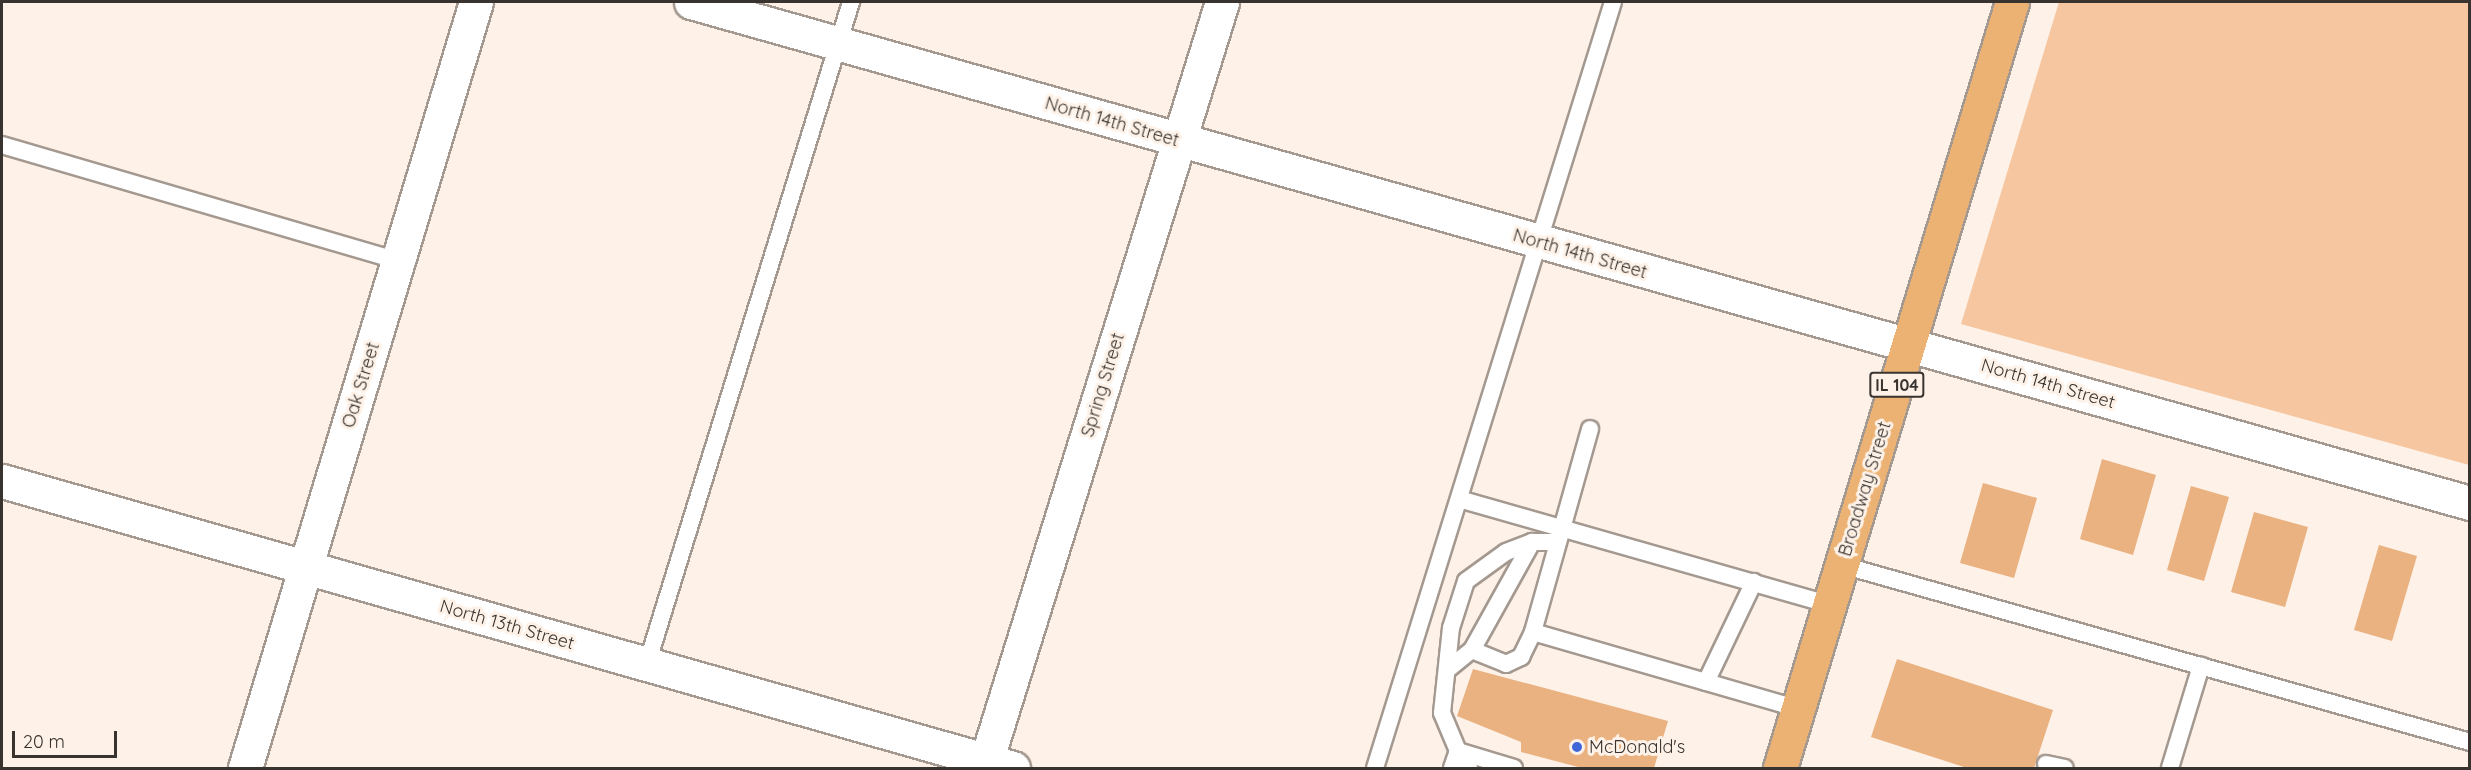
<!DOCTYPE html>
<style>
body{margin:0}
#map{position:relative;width:2471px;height:770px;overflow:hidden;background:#fef2e8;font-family:Quicksand,sans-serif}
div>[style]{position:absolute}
.green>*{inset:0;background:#f5c6a0}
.building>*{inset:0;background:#eab181}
.roads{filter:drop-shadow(2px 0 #a49990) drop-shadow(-2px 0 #a49990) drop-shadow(0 2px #a49990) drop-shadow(0 -2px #a49990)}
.lane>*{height:16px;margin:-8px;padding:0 8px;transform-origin:8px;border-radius:8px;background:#fff}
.street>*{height:33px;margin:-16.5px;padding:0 16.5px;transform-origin:16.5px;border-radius:16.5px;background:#fff}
.primary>*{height:33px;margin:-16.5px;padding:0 16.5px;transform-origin:16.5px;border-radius:16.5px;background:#ebb273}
.dots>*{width:16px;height:16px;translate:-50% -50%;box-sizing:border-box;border:3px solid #fef2e8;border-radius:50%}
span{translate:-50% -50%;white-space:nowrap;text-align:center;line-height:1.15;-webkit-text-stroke:6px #fef2e8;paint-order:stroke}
.shield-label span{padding:2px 4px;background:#fef2e8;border:2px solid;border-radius:4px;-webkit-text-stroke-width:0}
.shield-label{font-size:16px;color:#38332f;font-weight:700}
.street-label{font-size:18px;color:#38332f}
.poi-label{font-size:18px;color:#38332f}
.left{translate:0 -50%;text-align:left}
.frame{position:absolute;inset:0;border:3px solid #38332f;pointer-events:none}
.scale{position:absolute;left:12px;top:731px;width:105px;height:27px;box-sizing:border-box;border:3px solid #38332f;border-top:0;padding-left:8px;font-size:18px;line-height:21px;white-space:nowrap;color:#38332f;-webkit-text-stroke:4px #fef2e8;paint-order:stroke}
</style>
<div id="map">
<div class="green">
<div style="clip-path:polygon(2059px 2px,2469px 2px,2469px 465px,1961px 324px)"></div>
</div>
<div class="building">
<div style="clip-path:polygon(2102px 459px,2156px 475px,2133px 555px,2080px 539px)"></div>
<div style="clip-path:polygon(1983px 483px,2037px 498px,2014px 578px,1960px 563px)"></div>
<div style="clip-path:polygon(2191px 486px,2229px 497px,2204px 581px,2167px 570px)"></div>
<div style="clip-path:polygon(2254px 512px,2308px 527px,2285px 607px,2231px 592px)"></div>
<div style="clip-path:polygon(2379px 545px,2417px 556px,2392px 641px,2354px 630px)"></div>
<div style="clip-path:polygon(1897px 659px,2053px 710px,2034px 768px,1967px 768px,1871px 737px)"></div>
<div style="clip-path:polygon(1473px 669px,1668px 721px,1654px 768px,1582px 768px,1521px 752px,1521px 742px,1457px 716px)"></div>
</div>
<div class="roads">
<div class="lane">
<div style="left:2px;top:145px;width:413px;rotate:16.3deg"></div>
<div style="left:1590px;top:429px;width:211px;rotate:105.7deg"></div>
<div style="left:1533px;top:632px;width:277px;rotate:16.1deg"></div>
<div style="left:1459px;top:499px;width:386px;rotate:15.9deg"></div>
<div style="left:1842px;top:565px;width:652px;rotate:15.74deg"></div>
<div style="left:1472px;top:650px;width:37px;rotate:22deg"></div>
<div style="left:1506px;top:664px;width:17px;rotate:-25deg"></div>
<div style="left:1521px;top:657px;width:28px;rotate:-64deg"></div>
<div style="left:647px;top:664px;width:693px;rotate:-72.87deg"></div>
<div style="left:1447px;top:670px;width:32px;rotate:-39deg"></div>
<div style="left:1472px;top:650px;width:124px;rotate:-60.9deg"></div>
<div style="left:1706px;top:682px;width:111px;rotate:-64.4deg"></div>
<div style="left:2046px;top:764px;width:19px;rotate:12deg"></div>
<div style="left:1375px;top:768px;width:802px;rotate:-72.74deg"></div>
<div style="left:1452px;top:768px;width:18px;rotate:-71deg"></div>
<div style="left:1458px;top:751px;width:20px;rotate:57deg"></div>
<div style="left:1514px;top:768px;width:59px;rotate:-163.1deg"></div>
<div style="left:1458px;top:751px;width:41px;rotate:-112.8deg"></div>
<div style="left:1442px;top:713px;width:85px;rotate:-84deg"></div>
<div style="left:1451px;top:628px;width:49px;rotate:-72.3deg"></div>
<div style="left:1466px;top:581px;width:49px;rotate:-35.9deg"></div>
<div style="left:1506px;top:552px;width:28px;rotate:-21deg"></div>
<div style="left:1532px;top:542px;width:25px"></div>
<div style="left:2170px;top:768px;width:107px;rotate:-73.1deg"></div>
</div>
<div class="street">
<div style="left:691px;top:2px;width:1848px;rotate:15.73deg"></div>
<div style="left:2px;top:481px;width:1051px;rotate:15.85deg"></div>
<div style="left:245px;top:768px;width:800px;rotate:-73.22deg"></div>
<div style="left:984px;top:768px;width:802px;rotate:-72.74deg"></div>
</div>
<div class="primary">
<div style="left:1780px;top:768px;width:800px;rotate:-73.15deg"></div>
</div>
</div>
<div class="dots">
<div style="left:1577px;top:747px;background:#3f67d9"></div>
</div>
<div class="shield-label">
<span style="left:1897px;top:385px">IL 104</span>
</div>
<div class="street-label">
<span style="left:1112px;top:122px;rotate:16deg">North 14th Street</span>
<span style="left:1580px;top:254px;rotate:16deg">North 14th Street</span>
<span style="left:2048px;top:384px;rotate:16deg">North 14th Street</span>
<span style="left:361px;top:385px;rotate:-73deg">Oak Street</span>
<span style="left:1103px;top:385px;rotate:-73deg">Spring Street</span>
<span style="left:1865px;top:489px;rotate:-73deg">Broadway Street</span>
<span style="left:507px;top:625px;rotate:16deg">North 13th Street</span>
</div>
<div class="poi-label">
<span class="left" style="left:1589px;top:747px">McDonald's</span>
</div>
<div class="frame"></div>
<div class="scale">20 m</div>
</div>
